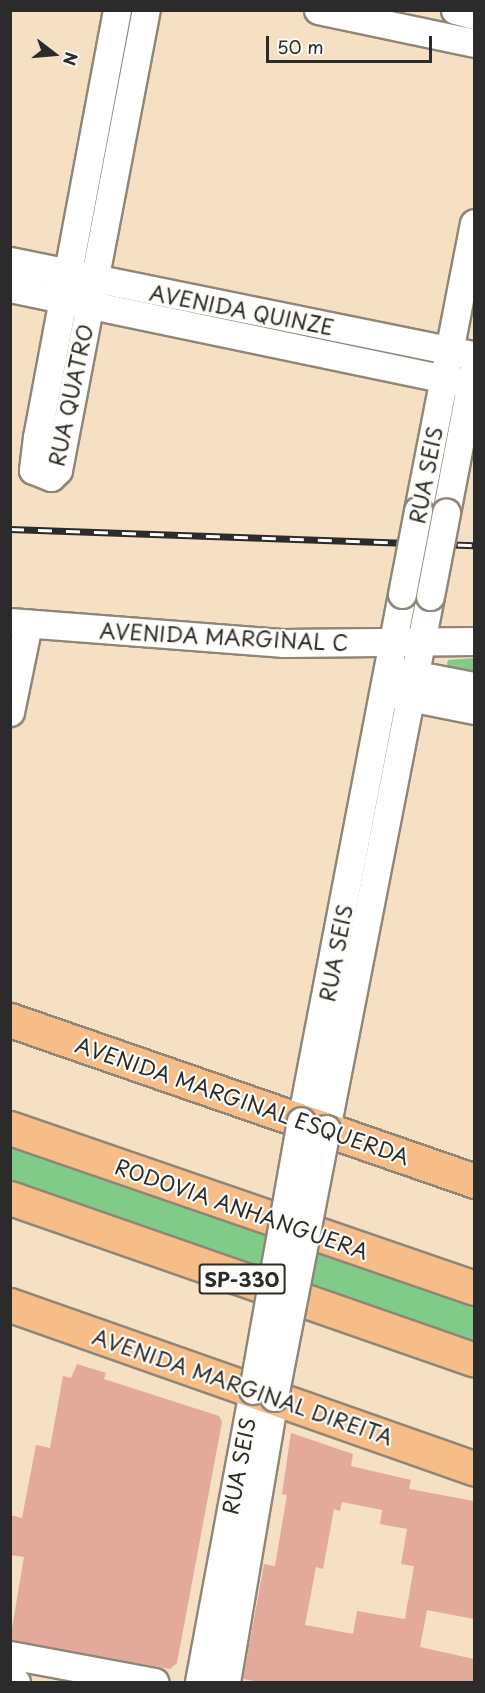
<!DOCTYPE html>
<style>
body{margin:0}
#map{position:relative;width:485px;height:1693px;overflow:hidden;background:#f5e0c4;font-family:"Playpen Sans",sans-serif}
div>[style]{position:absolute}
.green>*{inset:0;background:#81cb88}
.building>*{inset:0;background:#e3a99a}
.roads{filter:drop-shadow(2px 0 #908678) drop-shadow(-2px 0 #908678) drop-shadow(0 2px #908678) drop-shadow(0 -2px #908678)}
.minor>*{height:27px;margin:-13.5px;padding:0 13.5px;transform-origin:13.5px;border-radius:13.5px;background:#fff}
.major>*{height:33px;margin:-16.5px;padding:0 16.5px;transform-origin:16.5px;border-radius:16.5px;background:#f7bd88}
.highway>*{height:33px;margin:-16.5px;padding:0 16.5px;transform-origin:16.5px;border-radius:16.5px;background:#f7bd88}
.rail>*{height:7px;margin-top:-3.5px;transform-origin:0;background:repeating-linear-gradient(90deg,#fdfcf7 0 14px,#2b2b2b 0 28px);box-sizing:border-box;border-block:2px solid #2b2b2b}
.bridges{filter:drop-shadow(2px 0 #908678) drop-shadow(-2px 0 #908678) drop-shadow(0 2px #908678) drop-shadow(0 -2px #908678)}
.minor-bridge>*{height:27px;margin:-13.5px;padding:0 13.5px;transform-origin:13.5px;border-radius:13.5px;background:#fff}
span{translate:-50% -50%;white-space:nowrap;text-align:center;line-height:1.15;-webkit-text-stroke:4.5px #fdfcf7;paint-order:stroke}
.shield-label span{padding:2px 4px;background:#fdfcf7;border:2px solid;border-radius:4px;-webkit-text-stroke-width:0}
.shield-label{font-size:20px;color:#2b2b2b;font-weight:700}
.street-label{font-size:21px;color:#2b2b2b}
.frame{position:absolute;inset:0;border:12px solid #2b2b2b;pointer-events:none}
.north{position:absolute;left:24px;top:24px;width:60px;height:60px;-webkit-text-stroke:4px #fdfcf7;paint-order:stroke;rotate:106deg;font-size:16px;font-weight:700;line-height:24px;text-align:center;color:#2b2b2b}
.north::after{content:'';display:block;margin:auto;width:21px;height:27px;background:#2b2b2b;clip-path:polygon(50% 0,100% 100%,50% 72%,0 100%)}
.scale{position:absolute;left:266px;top:36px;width:166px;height:27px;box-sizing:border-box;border:3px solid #2b2b2b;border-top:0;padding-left:8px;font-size:18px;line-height:21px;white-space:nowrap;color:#2b2b2b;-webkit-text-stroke:4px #fdfcf7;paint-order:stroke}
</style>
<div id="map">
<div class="green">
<div style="clip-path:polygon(474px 658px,474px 674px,446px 668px,448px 660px)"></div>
<div style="clip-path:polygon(11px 1141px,474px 1303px,474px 1345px,11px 1184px)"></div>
</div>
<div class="building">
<div style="clip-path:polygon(77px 1364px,106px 1373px,104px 1379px,219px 1416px,222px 1422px,177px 1663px,170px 1669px,10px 1640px,24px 1557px,10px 1555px,10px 1515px,22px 1518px,36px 1445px,50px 1448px,63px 1376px,71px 1378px)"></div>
<div style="clip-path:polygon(evenodd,291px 1433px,353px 1454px,351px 1466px,411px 1480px,409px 1489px,474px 1501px,474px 1619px,427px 1610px,420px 1647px,474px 1659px,474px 1683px,263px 1683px,243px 1679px,264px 1564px,275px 1566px,287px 1495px,282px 1494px,291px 1433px,342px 1502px,382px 1510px,380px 1524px,407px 1529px,401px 1564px,414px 1566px,405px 1619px,357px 1611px,353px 1634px,305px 1625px,316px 1567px,323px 1569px,334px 1509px,340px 1511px,342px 1502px)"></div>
</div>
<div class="roads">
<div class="minor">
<div style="left:117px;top:10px;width:434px;rotate:100.6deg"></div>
<div style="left:37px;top:437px;width:33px;rotate:97deg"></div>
<div style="left:33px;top:470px;width:19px;rotate:21deg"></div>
<div style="left:51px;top:477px;width:10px;rotate:-45deg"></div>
<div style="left:58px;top:470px;width:468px;rotate:-79.2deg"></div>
<div style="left:318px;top:10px;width:159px;rotate:11.9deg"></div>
<div style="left:455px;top:10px;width:20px;rotate:15deg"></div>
<div style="left:10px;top:261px;width:473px;rotate:11.5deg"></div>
<div style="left:10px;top:288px;width:470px;rotate:11.8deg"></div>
<div style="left:418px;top:511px;width:293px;rotate:-79deg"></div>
<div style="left:446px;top:513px;width:150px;rotate:-79.2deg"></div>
<div style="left:10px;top:622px;width:275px;rotate:4.4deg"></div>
<div style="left:284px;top:643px;width:190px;rotate:-0.6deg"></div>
<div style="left:396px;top:671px;width:79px;rotate:10.9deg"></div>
<div style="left:394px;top:694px;width:82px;rotate:11.3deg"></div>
<div style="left:10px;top:712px;width:90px;rotate:-78.4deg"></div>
<div style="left:301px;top:1121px;width:537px;rotate:-79.15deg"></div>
<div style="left:326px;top:1129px;width:543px;rotate:-78.96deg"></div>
<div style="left:10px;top:1655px;width:147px;rotate:10.6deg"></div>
<div style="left:10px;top:1681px;width:6px;rotate:9deg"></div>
<div style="left:199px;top:1682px;width:297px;rotate:-79.5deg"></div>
<div style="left:226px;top:1682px;width:289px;rotate:-80.4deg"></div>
</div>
<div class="major">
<div style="left:10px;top:1020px;width:491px;rotate:19.1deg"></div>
<div style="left:10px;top:1305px;width:492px;rotate:19.4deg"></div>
</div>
<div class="highway">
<div style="left:10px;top:1128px;width:491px;rotate:19deg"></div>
<div style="left:10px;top:1198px;width:491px;rotate:19.2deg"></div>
</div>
</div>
<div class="rail">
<div style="left:10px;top:529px;width:464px;rotate:2deg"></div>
</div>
<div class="bridges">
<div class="minor-bridge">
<div style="left:402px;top:594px;width:85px;rotate:-79.1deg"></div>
<div style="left:430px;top:596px;width:85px;rotate:-79.1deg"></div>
<div style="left:253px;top:1390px;width:273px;rotate:-79.9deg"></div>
<div style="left:274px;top:1397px;width:273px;rotate:-79deg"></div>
</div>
</div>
<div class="shield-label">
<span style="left:242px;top:1279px">SP-330</span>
</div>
<div class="street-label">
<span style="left:242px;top:309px;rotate:11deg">AVENIDA QUINZE</span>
<span style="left:70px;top:395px;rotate:-78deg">RUA QUATRO</span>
<span style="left:425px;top:475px;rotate:-79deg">RUA SEIS</span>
<span style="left:224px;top:636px;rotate:3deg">AVENIDA MARGINAL C</span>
<span style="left:335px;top:953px;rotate:-79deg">RUA SEIS</span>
<span style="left:243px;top:1100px;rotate:19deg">AVENIDA MARGINAL ESQUERDA</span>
<span style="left:242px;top:1208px;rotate:19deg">RODOVIA ANHANGUERA</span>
<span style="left:243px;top:1386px;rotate:19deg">AVENIDA MARGINAL DIREITA</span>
<span style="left:238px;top:1466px;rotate:-79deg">RUA SEIS</span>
</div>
<div class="frame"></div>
<div class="north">N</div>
<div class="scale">50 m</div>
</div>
